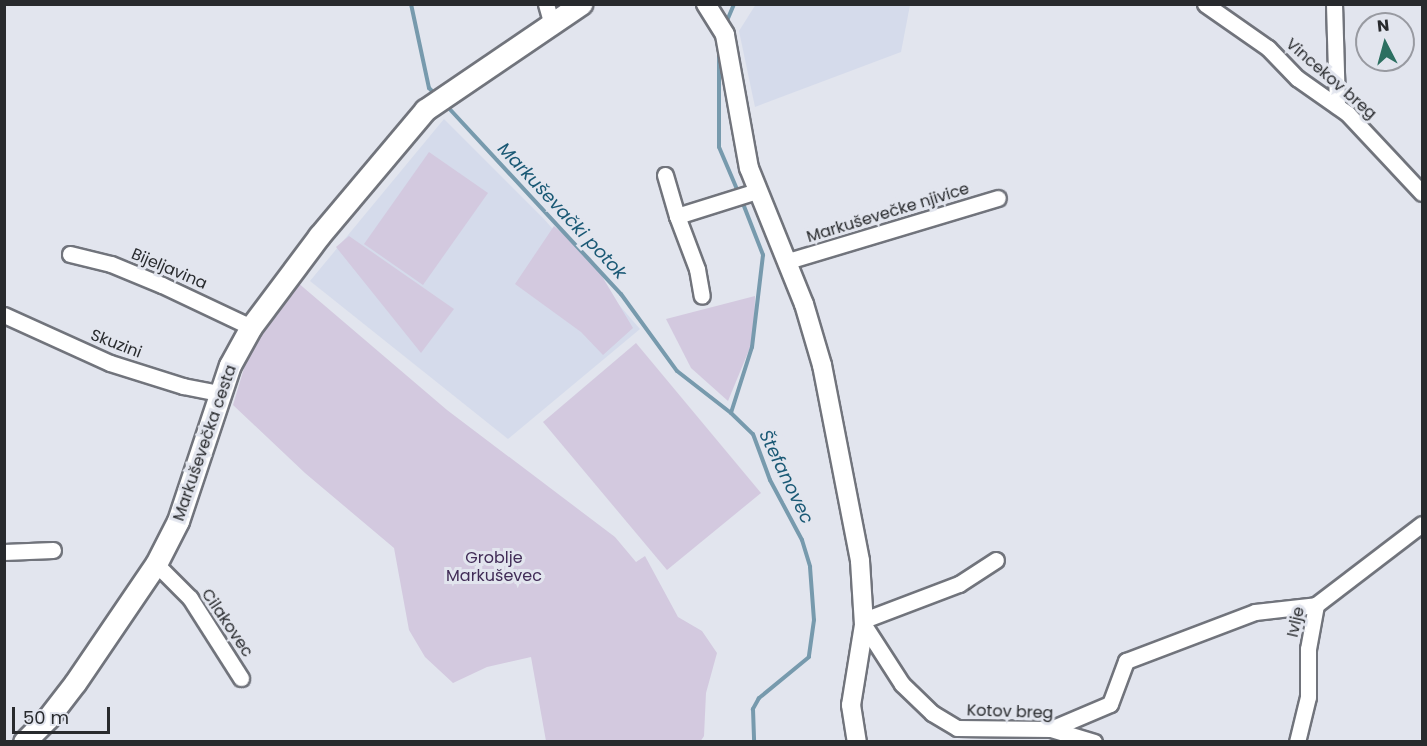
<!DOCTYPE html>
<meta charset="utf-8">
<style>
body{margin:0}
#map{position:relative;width:1427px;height:746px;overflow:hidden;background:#e2e5ee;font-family:Poppins,sans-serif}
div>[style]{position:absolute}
.built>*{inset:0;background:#d5dbeb}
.green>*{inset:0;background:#d3c9df}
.stream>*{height:4px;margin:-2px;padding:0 2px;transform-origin:2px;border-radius:2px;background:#779aad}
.roads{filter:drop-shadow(2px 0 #71747c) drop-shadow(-2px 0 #71747c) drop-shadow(0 2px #71747c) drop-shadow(0 -2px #71747c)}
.minor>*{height:15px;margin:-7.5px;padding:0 7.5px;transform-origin:7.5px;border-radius:7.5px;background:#fff}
.tertiary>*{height:18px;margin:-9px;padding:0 9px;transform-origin:9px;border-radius:9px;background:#fff}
.secondary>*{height:21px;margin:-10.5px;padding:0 10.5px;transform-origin:10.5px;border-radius:10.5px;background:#fff}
span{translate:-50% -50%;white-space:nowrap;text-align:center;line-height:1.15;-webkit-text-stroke:6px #e2e5ee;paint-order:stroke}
.street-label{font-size:16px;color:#282a2d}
.park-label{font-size:16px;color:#412c57}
.water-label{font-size:18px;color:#1a5975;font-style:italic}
.frame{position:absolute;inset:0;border:6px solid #282a2d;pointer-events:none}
.north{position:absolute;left:1355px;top:12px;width:60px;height:60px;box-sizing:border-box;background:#e2e5ee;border:2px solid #989aa1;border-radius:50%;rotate:354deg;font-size:16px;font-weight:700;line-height:24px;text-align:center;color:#282a2d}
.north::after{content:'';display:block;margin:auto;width:21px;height:27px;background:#2c6f61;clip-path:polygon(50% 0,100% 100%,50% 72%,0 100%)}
.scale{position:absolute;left:12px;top:707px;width:98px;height:27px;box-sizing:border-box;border:3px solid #282a2d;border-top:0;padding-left:8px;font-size:18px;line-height:21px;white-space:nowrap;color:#282a2d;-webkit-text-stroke:4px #e2e5ee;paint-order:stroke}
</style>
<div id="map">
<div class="built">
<div style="clip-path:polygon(756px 4px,910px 4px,910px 5px,901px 52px,755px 107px,739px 31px)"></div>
<div style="clip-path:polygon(444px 119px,544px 219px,640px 329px,508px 439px,310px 281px)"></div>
</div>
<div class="green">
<div style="clip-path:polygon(429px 152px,488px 193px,423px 285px,364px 244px)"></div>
<div style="clip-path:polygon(554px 226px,591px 258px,633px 328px,603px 355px,581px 332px,515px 284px)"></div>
<div style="clip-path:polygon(349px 236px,454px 309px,421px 353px,336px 247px)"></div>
<div style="clip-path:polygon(297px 282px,447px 410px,615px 537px,636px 562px,645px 556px,678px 617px,702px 631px,717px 653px,706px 693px,704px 736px,700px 742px,546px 741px,531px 657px,487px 667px,453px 683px,425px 657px,409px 630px,394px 548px,305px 473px,233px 405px,250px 348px)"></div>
<div style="clip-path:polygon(755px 296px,754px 338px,728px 401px,691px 368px,666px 319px)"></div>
<div style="clip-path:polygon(636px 343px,761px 493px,667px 570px,543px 422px)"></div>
</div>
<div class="stream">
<div style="left:411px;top:4px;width:86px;rotate:77.9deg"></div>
<div style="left:429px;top:88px;width:10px;rotate:45deg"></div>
<div style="left:726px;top:23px;width:21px;rotate:-67deg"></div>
<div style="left:719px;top:38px;width:109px;rotate:90deg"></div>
<div style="left:719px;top:147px;width:51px;rotate:66.9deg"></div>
<div style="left:445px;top:104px;width:259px;rotate:47.2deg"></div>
<div style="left:621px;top:294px;width:95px;rotate:54deg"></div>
<div style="left:677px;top:371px;width:68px;rotate:37.9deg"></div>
<div style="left:742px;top:201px;width:58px;rotate:68.7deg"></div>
<div style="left:763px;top:255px;width:93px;rotate:96.8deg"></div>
<div style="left:752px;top:347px;width:69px;rotate:107.7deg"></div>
<div style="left:731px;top:413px;width:30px;rotate:44deg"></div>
<div style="left:753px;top:434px;width:49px;rotate:69.7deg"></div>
<div style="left:770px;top:480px;width:68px;rotate:61.9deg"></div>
<div style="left:802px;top:540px;width:28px;rotate:73deg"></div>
<div style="left:810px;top:567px;width:53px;rotate:85.7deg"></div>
<div style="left:814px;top:620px;width:37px;rotate:98deg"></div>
<div style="left:809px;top:657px;width:65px;rotate:140.6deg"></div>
<div style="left:759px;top:698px;width:13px;rotate:119deg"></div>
<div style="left:753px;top:709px;width:33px;rotate:88deg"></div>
</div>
<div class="roads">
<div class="minor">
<div style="left:546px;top:4px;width:22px;rotate:74deg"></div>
<div style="left:1205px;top:4px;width:77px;rotate:34.9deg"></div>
<div style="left:1268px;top:48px;width:42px;rotate:46deg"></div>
<div style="left:1297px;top:78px;width:62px;rotate:35.2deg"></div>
<div style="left:1348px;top:114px;width:108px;rotate:46.9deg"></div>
<div style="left:1334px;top:4px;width:102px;rotate:88.3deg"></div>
<div style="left:665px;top:175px;width:43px;rotate:73.7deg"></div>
<div style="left:677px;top:216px;width:84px;rotate:-17.4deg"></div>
<div style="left:677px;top:216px;width:57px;rotate:69.3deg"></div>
<div style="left:697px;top:269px;width:27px;rotate:80deg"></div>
<div style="left:70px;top:254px;width:42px;rotate:13.7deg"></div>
<div style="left:111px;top:264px;width:55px;rotate:22.4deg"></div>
<div style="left:162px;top:285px;width:98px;rotate:25.3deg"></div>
<div style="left:788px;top:261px;width:219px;rotate:-16.7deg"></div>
<div style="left:4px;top:315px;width:116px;rotate:24.4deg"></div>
<div style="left:110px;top:363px;width:77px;rotate:17.5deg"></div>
<div style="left:183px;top:386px;width:37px;rotate:11deg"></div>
<div style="left:4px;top:552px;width:49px;rotate:-2.3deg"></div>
<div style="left:156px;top:564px;width:48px;rotate:45deg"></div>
<div style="left:190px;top:598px;width:95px;rotate:57.5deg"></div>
<div style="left:864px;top:620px;width:102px;rotate:-20.8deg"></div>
<div style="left:959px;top:584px;width:44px;rotate:-33deg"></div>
<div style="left:864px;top:625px;width:70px;rotate:57.2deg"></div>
<div style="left:902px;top:684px;width:42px;rotate:44deg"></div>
<div style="left:932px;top:713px;width:29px;rotate:31deg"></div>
<div style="left:957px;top:728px;width:94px;rotate:0.6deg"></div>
<div style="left:1051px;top:729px;width:45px;rotate:16.8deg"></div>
<div style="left:1051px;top:729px;width:64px;rotate:-23deg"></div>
<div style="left:1110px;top:704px;width:46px;rotate:-69.6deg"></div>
<div style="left:1126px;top:661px;width:138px;rotate:-20.8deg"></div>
<div style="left:1255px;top:612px;width:61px;rotate:-6.5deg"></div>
<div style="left:1297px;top:742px;width:46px;rotate:-76.3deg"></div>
<div style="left:1308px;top:697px;width:48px;rotate:-90deg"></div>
<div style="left:1308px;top:649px;width:45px;rotate:-79.7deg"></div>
<div style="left:1316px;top:605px;width:133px;rotate:-37.4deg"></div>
</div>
<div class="tertiary">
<div style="left:706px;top:4px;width:36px;rotate:58deg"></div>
<div style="left:725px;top:35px;width:135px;rotate:79.8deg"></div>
<div style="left:749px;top:168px;width:147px;rotate:68deg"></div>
<div style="left:804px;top:304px;width:64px;rotate:73.6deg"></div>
<div style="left:822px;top:365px;width:200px;rotate:79deg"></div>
<div style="left:860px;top:561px;width:64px;rotate:86.4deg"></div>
<div style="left:864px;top:625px;width:81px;rotate:99.2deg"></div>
<div style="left:851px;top:705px;width:37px;rotate:81deg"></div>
</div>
<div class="secondary">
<div style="left:24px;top:742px;width:34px;rotate:-45deg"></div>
<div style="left:48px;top:718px;width:44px;rotate:-52.4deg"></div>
<div style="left:75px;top:683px;width:144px;rotate:-55.8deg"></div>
<div style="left:156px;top:564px;width:48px;rotate:-62.9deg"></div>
<div style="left:178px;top:521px;width:164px;rotate:-71.6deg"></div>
<div style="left:230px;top:365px;width:43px;rotate:-61.1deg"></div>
<div style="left:251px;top:327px;width:114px;rotate:-53.2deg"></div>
<div style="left:319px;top:236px;width:165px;rotate:-49.9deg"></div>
<div style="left:425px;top:110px;width:189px;rotate:-34.2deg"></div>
</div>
</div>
<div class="street-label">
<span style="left:1331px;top:79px;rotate:41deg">Vincekov breg</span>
<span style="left:888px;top:213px;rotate:-17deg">Markuševečke njivice</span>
<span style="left:169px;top:269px;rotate:23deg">Bijeljavina</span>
<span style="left:116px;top:344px;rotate:21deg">Skuzini</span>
<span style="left:205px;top:443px;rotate:-71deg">Markuševečka cesta</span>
<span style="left:1296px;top:622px;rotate:-77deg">Ivlje</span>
<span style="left:227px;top:623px;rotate:56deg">Cilakovec</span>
<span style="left:1010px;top:712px;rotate:2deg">Kotov breg</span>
</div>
<div class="park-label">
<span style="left:494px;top:567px">Groblje<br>Markuševec</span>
</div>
<div class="water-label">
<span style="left:562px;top:211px;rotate:47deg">Markuševački potok</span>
<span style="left:786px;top:477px;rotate:64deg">Štefanovec</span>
</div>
<div class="frame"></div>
<div class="north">N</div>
<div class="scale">50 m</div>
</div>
